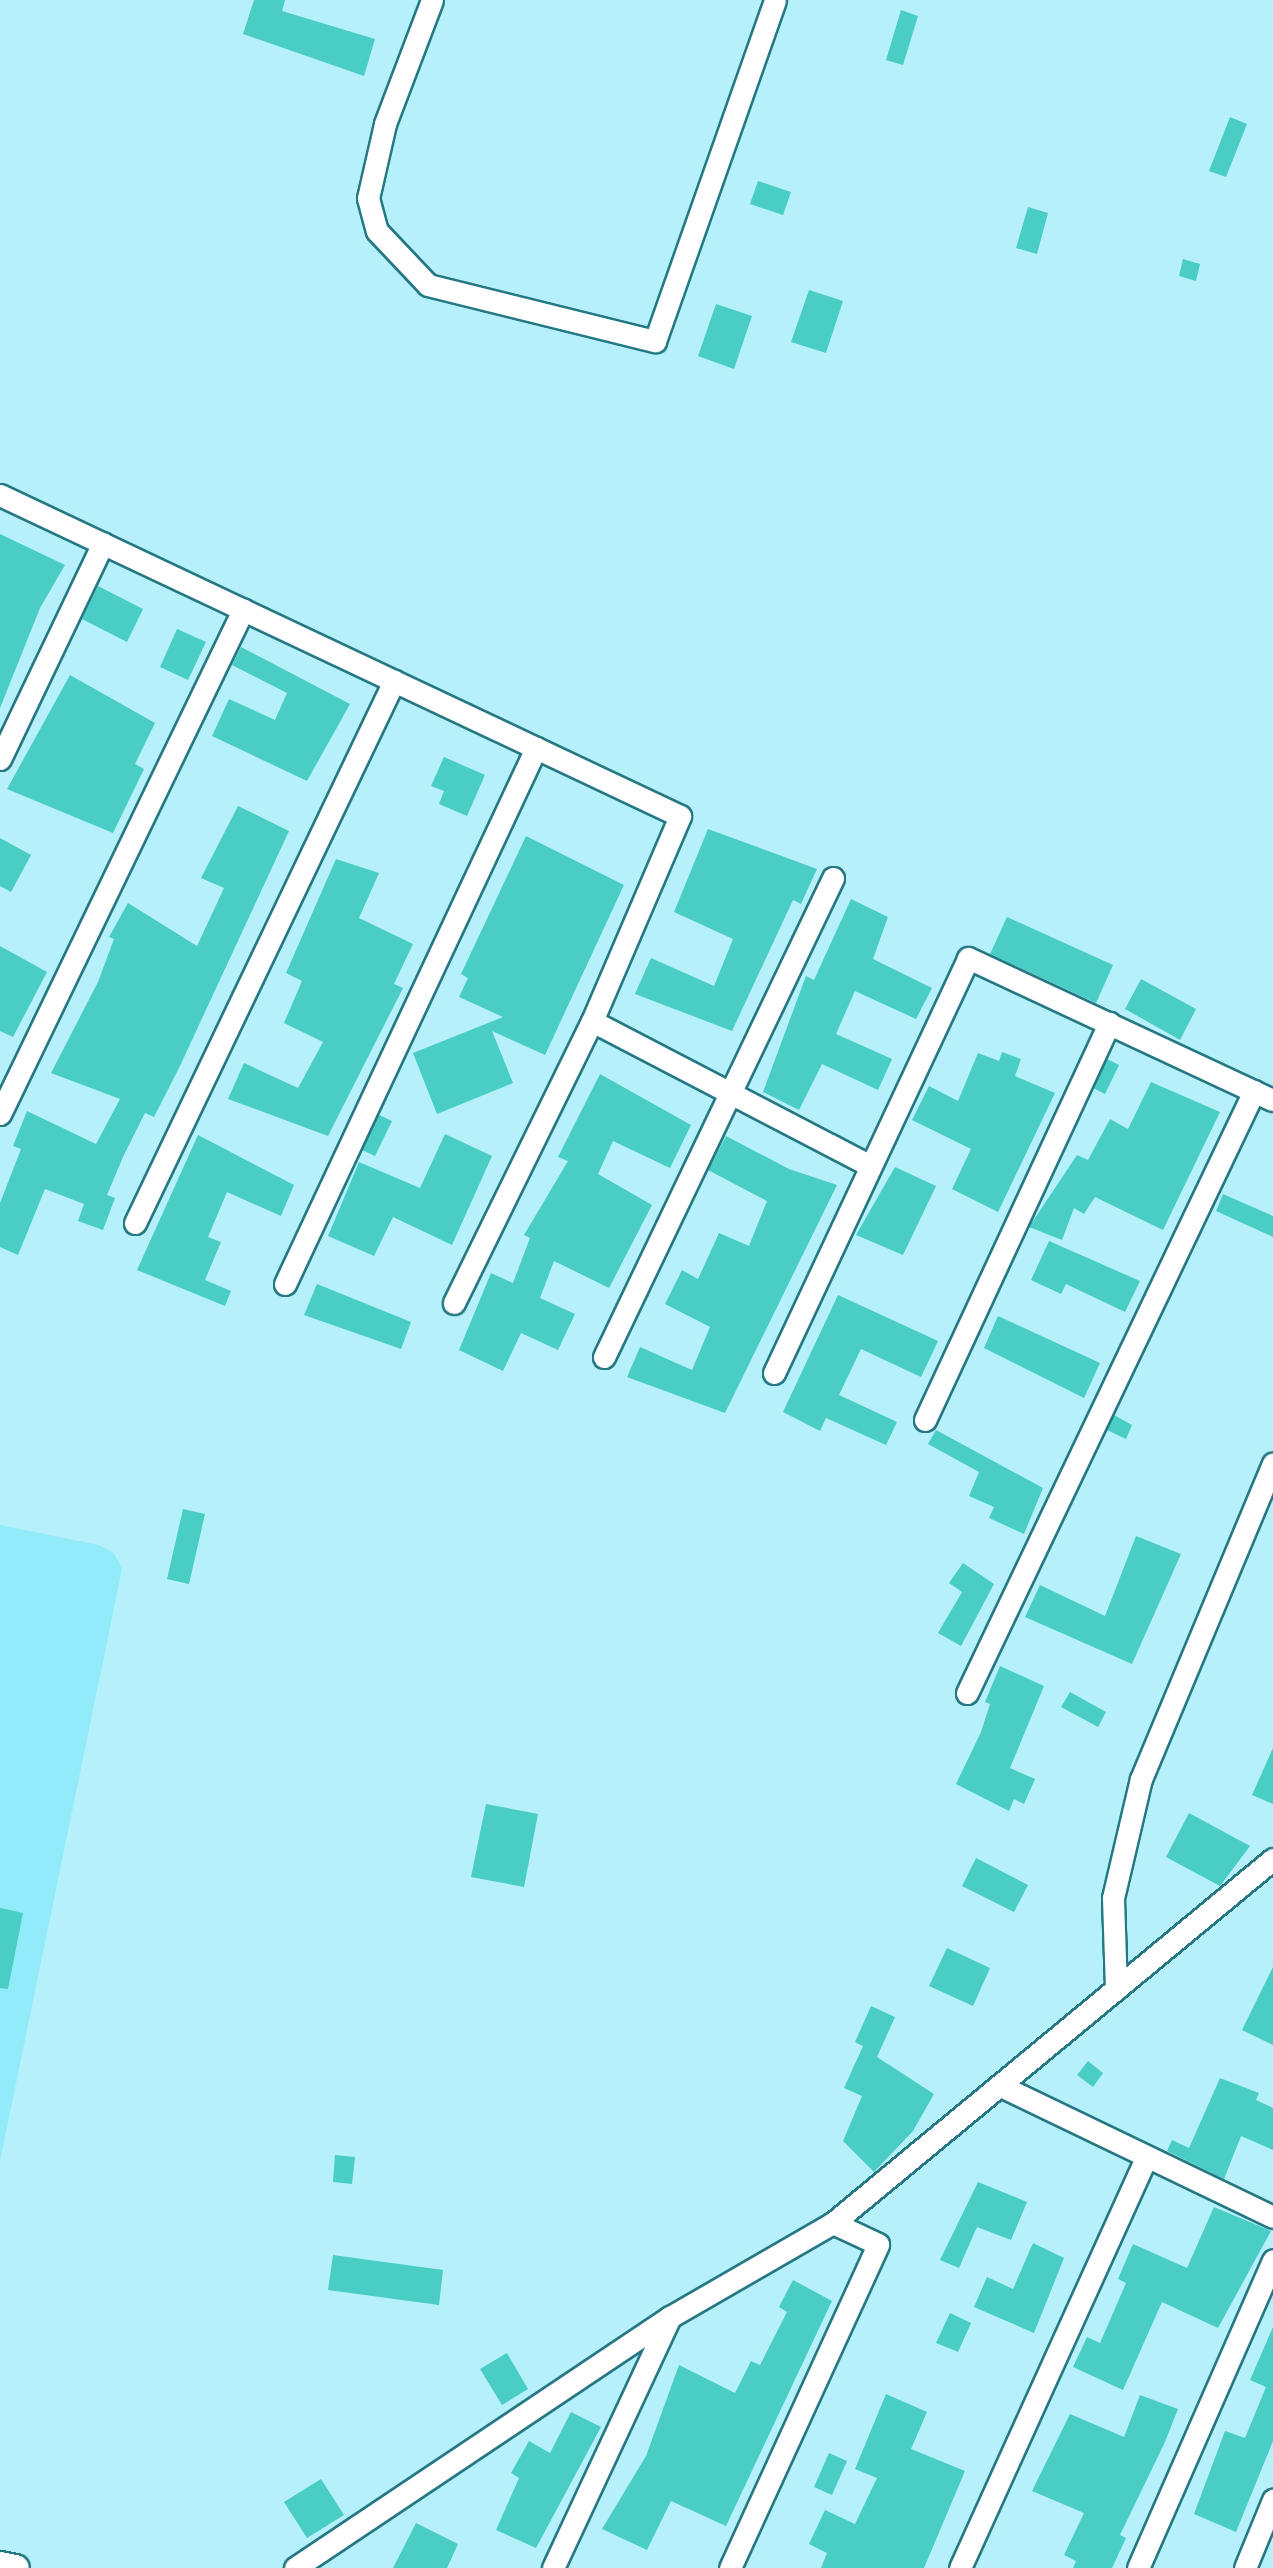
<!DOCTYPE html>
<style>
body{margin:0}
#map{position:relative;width:1273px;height:2568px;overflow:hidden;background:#b6f0fa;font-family:Jost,sans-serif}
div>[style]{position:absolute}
.built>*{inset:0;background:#92ebf9}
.building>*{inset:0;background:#49cdc4}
.roads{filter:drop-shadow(2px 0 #257884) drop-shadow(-2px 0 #257884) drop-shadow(0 2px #257884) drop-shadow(0 -2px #257884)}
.minor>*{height:21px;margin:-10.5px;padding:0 10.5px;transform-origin:10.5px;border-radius:10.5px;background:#fff}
.tertiary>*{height:26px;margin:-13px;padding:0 13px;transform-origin:13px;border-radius:13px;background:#fff}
span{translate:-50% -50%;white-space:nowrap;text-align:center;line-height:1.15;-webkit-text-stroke:7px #fff;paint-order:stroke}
</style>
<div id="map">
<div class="built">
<div style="clip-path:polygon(0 1525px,99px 1545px,114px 1553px,122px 1569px,0 2161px)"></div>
</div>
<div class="building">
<div style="clip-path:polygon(254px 0,285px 0,282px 11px,375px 39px,364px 76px,243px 34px)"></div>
<div style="clip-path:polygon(901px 10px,918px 16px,903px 65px,886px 60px)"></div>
<div style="clip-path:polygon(1230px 117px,1247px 124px,1226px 177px,1209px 171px)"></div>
<div style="clip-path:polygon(758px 181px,791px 192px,783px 215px,750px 204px)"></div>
<div style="clip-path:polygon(1028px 207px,1048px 213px,1037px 254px,1016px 248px)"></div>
<div style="clip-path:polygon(1183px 259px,1200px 264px,1196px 281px,1179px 276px)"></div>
<div style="clip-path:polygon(809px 290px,843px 301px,826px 353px,791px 342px)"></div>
<div style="clip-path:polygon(716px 304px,752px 316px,734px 369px,698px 356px)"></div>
<div style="clip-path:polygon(0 534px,65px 565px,40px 608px,0 708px)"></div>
<div style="clip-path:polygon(98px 586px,143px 609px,127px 642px,82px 619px)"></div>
<div style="clip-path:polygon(177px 629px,206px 642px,188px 680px,160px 667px)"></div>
<div style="clip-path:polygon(241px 647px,350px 704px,307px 781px,212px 736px,229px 699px,275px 720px,287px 693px,232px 665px)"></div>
<div style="clip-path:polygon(70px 675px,155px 723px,135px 764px,144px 769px,113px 833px,7px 789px)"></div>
<div style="clip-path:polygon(444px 757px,485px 775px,467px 816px,439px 804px,444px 791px,431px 786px)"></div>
<div style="clip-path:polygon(238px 806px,289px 831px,179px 1068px,154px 1117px,145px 1113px,123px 1157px,107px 1195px,115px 1198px,103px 1230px,78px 1221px,84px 1204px,45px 1189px,18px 1255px,0 1247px,0 1203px,21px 1149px,13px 1146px,27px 1111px,96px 1144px,120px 1099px,51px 1073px,98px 982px,114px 939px,109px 937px,128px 903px,197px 946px,224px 888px,201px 878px)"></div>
<div style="clip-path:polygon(708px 829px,817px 869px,801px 904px,793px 900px,732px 1031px,635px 994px,651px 958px,714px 986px,733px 939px,674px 912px)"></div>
<div style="clip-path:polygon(526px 836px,624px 885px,545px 1055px,492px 1031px,513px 1083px,437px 1114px,413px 1053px,503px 1017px,459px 997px,468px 978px,461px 974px)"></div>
<div style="clip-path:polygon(0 838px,31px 855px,11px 892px,0 886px)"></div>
<div style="clip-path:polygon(336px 859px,379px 873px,359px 918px,413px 944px,394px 984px,403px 988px,328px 1136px,228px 1099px,244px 1063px,298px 1088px,323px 1042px,284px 1023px,302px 981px,286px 973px)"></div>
<div style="clip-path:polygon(851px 899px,888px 917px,873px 959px,932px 988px,916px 1019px,855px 991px,836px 1034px,892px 1059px,878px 1090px,822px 1064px,799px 1110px,763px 1092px,806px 976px,814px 980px)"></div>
<div style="clip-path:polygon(1007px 917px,1113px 965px,1096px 1003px,990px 954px)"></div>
<div style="clip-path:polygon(0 946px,47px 972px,13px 1037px,0 1031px)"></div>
<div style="clip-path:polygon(1141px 979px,1196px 1009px,1180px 1040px,1125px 1009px)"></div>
<div style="clip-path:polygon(1002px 1052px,1021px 1059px,1015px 1076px,1055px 1093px,998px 1212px,952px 1189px,971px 1149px,912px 1120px,929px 1086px,958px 1101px,978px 1053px,999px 1061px)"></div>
<div style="clip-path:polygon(1107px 1059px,1119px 1065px,1105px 1094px,1093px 1088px)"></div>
<div style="clip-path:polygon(600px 1074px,691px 1125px,670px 1168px,613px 1141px,598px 1174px,652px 1205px,609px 1288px,554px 1261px,540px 1298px,575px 1314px,558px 1350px,521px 1333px,503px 1371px,459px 1350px,491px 1273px,513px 1283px,530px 1238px,524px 1235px,568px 1161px,558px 1157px)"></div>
<div style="clip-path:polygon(1151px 1082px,1220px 1112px,1163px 1230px,1095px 1197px,1084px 1214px,1074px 1208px,1062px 1240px,1029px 1227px,1077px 1155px,1088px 1160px,1110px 1119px,1128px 1129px)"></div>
<div style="clip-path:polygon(379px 1115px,392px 1121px,375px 1156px,362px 1150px)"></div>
<div style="clip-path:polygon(445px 1134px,492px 1156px,452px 1245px,393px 1217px,374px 1256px,328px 1236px,359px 1162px,420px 1188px)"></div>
<div style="clip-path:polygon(198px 1135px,294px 1185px,281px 1216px,227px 1192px,208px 1237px,221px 1242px,205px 1280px,231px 1291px,225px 1306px,137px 1270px)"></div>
<div style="clip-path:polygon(726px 1136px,789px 1169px,837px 1185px,725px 1413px,627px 1377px,640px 1347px,692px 1370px,710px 1327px,665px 1304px,682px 1270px,698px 1279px,719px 1233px,749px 1246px,767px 1201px,708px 1170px)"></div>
<div style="clip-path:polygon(895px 1167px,936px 1186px,903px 1255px,856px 1235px)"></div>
<div style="clip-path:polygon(1223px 1194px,1273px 1216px,1273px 1237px,1216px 1211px)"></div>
<div style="clip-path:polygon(1049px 1241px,1140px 1281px,1125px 1312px,1066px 1284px,1061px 1294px,1031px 1280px)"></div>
<div style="clip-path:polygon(317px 1284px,411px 1322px,401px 1349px,304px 1315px)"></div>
<div style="clip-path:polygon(838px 1295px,938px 1341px,921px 1377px,861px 1349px,839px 1395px,897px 1422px,886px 1445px,826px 1418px,820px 1431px,783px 1412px)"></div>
<div style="clip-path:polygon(998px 1316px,1100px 1363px,1084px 1398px,984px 1348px)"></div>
<div style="clip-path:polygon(1114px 1415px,1132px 1425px,1126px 1439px,1107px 1430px)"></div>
<div style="clip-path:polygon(936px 1430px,1043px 1488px,1024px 1534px,989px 1518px,994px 1507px,969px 1496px,979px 1472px,928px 1444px)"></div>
<div style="clip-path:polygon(183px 1509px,205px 1514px,189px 1584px,167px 1579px)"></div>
<div style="clip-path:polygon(1136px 1536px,1181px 1554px,1132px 1664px,1025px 1617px,1040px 1585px,1105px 1616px)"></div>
<div style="clip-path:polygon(963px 1563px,994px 1584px,961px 1646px,938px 1633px,962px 1592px,949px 1583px)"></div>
<div style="clip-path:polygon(1000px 1666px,1044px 1686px,1010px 1768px,1035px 1779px,1024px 1804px,1014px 1799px,1009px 1811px,956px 1784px,981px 1732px,990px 1704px,985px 1702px)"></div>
<div style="clip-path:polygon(1070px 1692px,1106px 1712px,1098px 1727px,1061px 1707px)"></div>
<div style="clip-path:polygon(1273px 1748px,1273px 1804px,1252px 1795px)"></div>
<div style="clip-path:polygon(486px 1804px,538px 1814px,524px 1887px,471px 1877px)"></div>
<div style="clip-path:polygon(1189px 1813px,1250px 1846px,1220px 1886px,1166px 1857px)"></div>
<div style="clip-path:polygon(976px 1858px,1028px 1885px,1014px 1912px,962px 1886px)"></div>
<div style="clip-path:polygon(0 1908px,23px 1913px,8px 1989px,0 1988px)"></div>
<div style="clip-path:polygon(947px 1948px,990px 1968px,973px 2006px,929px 1986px)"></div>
<div style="clip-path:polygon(1273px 1967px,1273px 2045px,1242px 2030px)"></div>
<div style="clip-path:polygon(871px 2006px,895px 2017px,877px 2057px,934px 2094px,913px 2131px,874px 2172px,843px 2141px,862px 2096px,844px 2088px,863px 2046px,855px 2042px)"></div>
<div style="clip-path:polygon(1088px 2061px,1103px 2073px,1093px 2087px,1077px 2075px)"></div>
<div style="clip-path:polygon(1220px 2078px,1259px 2093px,1256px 2100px,1273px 2108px,1273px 2150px,1241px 2136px,1224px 2179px,1167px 2151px,1172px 2140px,1189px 2148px)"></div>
<div style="clip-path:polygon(335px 2155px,355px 2157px,352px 2184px,333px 2182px)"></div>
<div style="clip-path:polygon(978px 2182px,1027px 2202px,1011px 2240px,977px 2227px,959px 2268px,940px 2260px)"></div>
<div style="clip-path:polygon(1214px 2207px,1271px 2231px,1218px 2328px,1162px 2302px,1123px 2390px,1073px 2367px,1087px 2337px,1100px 2343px,1126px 2283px,1118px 2279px,1133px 2244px,1187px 2268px)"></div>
<div style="clip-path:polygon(1033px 2243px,1064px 2258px,1034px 2333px,974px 2307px,987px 2277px,1013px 2289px)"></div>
<div style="clip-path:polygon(333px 2255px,443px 2270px,439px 2305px,328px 2290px)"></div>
<div style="clip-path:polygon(793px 2280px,832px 2301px,726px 2526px,671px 2501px,647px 2550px,602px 2529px,646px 2456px,679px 2365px,735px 2393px,751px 2361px,760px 2365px,787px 2312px,779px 2307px)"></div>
<div style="clip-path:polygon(950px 2313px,971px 2323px,958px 2352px,936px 2343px)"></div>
<div style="clip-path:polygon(1273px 2327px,1273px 2441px,1236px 2532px,1194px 2514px,1225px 2431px,1245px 2438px,1266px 2387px,1250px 2380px)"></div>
<div style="clip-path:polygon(507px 2353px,528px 2389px,502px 2405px,480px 2369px)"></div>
<div style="clip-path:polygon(886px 2394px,927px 2412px,911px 2449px,965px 2471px,924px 2568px,821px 2568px,827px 2553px,809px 2544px,825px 2510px,855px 2524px,877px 2478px,855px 2469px)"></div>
<div style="clip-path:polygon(1140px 2395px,1178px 2409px,1165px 2442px,1120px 2535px,1126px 2538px,1112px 2568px,1073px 2568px,1076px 2561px,1064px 2555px,1084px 2513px,1032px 2491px,1070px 2414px,1124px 2437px)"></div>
<div style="clip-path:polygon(571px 2412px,601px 2427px,536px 2548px,496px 2530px,519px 2478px,511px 2473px,529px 2441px,550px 2453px)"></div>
<div style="clip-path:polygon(829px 2453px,847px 2461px,832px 2495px,814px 2487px)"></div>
<div style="clip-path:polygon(321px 2479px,344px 2515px,307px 2538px,284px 2502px)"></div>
<div style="clip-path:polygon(416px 2523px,458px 2544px,447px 2568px,393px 2568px)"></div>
</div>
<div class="roads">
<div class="minor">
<div style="left:432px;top:0;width:133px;rotate:110.8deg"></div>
<div style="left:385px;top:124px;width:76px;rotate:102.9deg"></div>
<div style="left:368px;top:198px;width:34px;rotate:75deg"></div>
<div style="left:377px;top:231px;width:74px;rotate:46.6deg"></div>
<div style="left:428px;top:285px;width:234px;rotate:13.9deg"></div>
<div style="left:655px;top:341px;width:361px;rotate:-70.6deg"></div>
<div style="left:0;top:495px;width:752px;rotate:25.27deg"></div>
<div style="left:680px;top:816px;width:223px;rotate:113.2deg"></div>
<div style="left:592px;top:1021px;width:314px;rotate:116.1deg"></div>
<div style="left:0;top:759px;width:239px;rotate:-64.5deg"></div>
<div style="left:592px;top:1021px;width:314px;rotate:27.5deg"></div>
<div style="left:0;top:1114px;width:560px;rotate:-64.26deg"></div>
<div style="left:135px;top:1223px;width:601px;rotate:-64.46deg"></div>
<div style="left:285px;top:1284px;width:592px;rotate:-64.91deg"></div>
<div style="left:604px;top:1357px;width:531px;rotate:-64.45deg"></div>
<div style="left:774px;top:1373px;width:458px;rotate:-64.9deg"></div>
<div style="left:968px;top:958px;width:336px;rotate:25deg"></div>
<div style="left:925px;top:1420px;width:438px;rotate:-65.1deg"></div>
<div style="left:967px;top:1693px;width:667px;rotate:-64.51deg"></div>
<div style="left:1116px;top:1989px;width:91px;rotate:-91.9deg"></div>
<div style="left:1113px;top:1898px;width:122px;rotate:-76.8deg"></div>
<div style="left:1141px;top:1779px;width:342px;rotate:-67.3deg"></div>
<div style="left:1001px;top:2086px;width:302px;rotate:25.7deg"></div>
<div style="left:295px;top:2568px;width:451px;rotate:-33.8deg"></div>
<div style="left:670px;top:2317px;width:188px;rotate:-30deg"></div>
<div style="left:833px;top:2223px;width:571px;rotate:-39.6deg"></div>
<div style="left:553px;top:2568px;width:277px;rotate:-65deg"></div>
<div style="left:730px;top:2568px;width:356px;rotate:-65.4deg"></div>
<div style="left:878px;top:2244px;width:50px;rotate:-155deg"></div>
<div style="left:960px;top:2568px;width:450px;rotate:-65.6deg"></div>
<div style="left:1138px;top:2568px;width:336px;rotate:-66.3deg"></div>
<div style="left:1245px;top:2568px;width:74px;rotate:-67.6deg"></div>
</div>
<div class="tertiary">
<div style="left:0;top:2565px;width:16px;rotate:11deg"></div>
</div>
</div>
</div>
